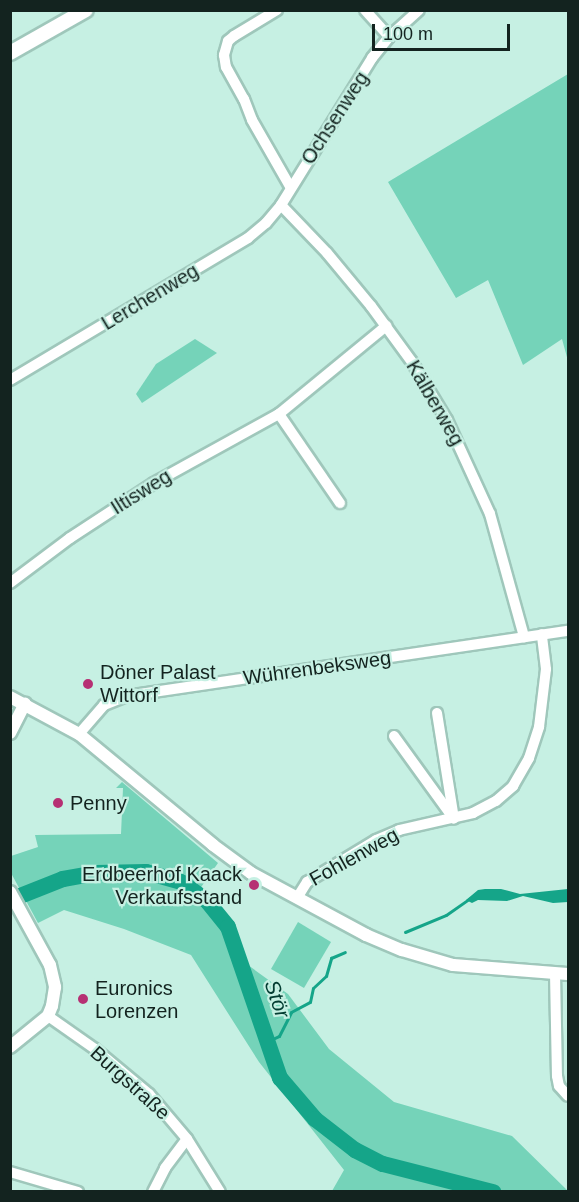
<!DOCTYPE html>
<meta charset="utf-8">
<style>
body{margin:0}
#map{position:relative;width:579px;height:1202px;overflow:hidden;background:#c6f0e3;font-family:Arial,sans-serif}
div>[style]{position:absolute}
.green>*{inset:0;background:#75d3b9}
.water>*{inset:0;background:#15a589}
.stream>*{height:3px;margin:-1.5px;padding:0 1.5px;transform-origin:1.5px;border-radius:1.5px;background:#15a589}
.river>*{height:16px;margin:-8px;padding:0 8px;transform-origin:8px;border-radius:8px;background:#15a589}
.roads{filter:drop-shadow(2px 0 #9fc7bb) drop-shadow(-2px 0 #9fc7bb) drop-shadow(0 2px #9fc7bb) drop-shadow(0 -2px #9fc7bb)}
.minor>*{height:10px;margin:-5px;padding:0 5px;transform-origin:5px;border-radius:5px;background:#fff}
.tertiary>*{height:12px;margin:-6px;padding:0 6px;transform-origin:6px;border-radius:6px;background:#fff}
.secondary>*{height:14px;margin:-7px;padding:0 7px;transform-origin:7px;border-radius:7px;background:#fff}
.dots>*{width:16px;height:16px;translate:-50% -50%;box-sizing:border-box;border:3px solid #c6f0e3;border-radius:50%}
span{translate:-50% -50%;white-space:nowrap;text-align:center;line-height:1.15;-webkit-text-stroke:4.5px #c6f0e3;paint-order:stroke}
.street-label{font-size:20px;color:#13231f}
.poi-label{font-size:20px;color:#13231f}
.left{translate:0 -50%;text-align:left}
.right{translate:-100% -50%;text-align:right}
.water-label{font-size:21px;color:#033d32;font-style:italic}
.frame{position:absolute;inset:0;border:12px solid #13231f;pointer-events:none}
.scale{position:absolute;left:372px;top:24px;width:138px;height:27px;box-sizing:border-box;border:3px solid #13231f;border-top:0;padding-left:8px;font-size:18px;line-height:21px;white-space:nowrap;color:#13231f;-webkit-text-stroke:4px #c6f0e3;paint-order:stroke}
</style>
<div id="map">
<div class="green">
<div style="clip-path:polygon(568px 74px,568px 361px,562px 339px,523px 365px,488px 280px,456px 298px,388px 182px)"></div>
<div style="clip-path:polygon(195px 339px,217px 353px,142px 403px,136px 394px,156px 364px)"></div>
<div style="clip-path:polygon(122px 782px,218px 863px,197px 893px,219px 913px,228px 927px,241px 960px,288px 994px,329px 1049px,394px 1102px,512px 1136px,568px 1191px,332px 1191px,344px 1170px,259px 1062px,191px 955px,124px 929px,64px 910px,38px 923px,11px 873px,11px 856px,38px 847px,35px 835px,121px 834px,123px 788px,116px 788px)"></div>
<div style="clip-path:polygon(298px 922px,331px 942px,304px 988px,271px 969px)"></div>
</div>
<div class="water">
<div style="clip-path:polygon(485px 889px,501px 889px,520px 894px,568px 889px,568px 902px,553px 903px,523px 896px,507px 901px,478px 900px,472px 903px,466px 900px,478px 890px)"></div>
</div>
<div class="stream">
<div style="left:405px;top:932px;width:44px;rotate:-22.5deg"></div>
<div style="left:446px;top:915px;width:29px;rotate:-35deg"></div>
<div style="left:266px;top:1042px;width:14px;rotate:-25deg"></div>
<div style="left:279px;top:1036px;width:27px;rotate:-63deg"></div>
<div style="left:291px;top:1012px;width:21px;rotate:-28deg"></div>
<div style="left:310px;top:1002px;width:14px;rotate:-78deg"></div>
<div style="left:313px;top:988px;width:18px;rotate:-43deg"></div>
<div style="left:326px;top:976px;width:19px;rotate:-74deg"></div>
<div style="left:331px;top:958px;width:15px;rotate:-23deg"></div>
</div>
<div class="river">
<div style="left:10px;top:900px;width:57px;rotate:-21.6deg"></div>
<div style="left:63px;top:879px;width:35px;rotate:-10deg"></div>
<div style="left:97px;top:873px;width:49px;rotate:-1.2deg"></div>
<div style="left:146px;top:872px;width:36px;rotate:16deg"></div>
<div style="left:181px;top:882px;width:32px;rotate:36deg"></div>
<div style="left:207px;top:901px;width:33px;rotate:51deg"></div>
<div style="left:228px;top:927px;width:160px;rotate:71deg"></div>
<div style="left:280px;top:1078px;width:54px;rotate:49.5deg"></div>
<div style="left:315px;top:1119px;width:51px;rotate:37.8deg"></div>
<div style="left:355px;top:1150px;width:31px;rotate:27deg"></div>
<div style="left:383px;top:1164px;width:114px;rotate:14.3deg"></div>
</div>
<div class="roads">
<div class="minor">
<div style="left:277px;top:10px;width:50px;rotate:148.8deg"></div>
<div style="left:234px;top:36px;width:8px;rotate:140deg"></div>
<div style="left:228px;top:41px;width:15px;rotate:106deg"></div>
<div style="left:224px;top:55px;width:12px;rotate:81deg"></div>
<div style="left:226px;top:67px;width:37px;rotate:61deg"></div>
<div style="left:244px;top:99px;width:22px;rotate:69deg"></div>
<div style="left:252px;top:120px;width:78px;rotate:60.2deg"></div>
<div style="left:365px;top:10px;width:36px;rotate:48deg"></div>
<div style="left:281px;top:205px;width:66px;rotate:46.2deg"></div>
<div style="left:327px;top:253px;width:69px;rotate:50.3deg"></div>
<div style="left:371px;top:306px;width:69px;rotate:53.8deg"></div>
<div style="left:412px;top:362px;width:68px;rotate:58.9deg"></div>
<div style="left:447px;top:420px;width:103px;rotate:65.4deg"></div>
<div style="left:490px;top:514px;width:128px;rotate:74.5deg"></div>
<div style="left:10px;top:380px;width:277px;rotate:-30.8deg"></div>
<div style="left:248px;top:238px;width:23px;rotate:-40deg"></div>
<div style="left:266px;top:223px;width:23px;rotate:-50deg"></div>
<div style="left:281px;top:205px;width:173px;rotate:-58.2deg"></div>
<div style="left:372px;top:58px;width:27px;rotate:-51deg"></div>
<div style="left:389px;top:37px;width:40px;rotate:-42deg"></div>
<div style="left:279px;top:414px;width:108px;rotate:55.6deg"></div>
<div style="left:10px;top:583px;width:75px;rotate:-36.9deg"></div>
<div style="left:70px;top:538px;width:100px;rotate:-33.2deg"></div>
<div style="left:154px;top:483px;width:143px;rotate:-28.9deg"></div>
<div style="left:279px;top:414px;width:139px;rotate:-39.4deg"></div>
<div style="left:437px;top:713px;width:107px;rotate:80.9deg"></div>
<div style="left:79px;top:734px;width:38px;rotate:-49deg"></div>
<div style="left:104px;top:705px;width:24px;rotate:-22deg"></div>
<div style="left:126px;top:696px;width:447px;rotate:-8.4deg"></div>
<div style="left:394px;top:736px;width:99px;rotate:54.1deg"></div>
<div style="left:297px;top:898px;width:19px;rotate:-58deg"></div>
<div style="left:307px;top:882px;width:81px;rotate:-31.3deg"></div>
<div style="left:376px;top:840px;width:25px;rotate:-23deg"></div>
<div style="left:399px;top:830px;width:76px;rotate:-12.9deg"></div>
<div style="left:473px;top:813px;width:26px;rotate:-28deg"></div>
<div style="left:496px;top:801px;width:23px;rotate:-41deg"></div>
<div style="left:513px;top:786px;width:32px;rotate:-60deg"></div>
<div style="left:529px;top:758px;width:33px;rotate:-72deg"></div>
<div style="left:539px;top:727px;width:58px;rotate:-83.1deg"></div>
<div style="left:546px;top:669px;width:35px;rotate:-97deg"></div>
<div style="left:555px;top:973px;width:103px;rotate:88.9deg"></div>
<div style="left:557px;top:1076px;width:10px;rotate:79deg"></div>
<div style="left:559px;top:1086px;width:13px;rotate:48deg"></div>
<div style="left:48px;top:1016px;width:57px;rotate:35.1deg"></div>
<div style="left:95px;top:1049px;width:70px;rotate:39.8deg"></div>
<div style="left:149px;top:1094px;width:59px;rotate:49.8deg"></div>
<div style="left:187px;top:1139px;width:62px;rotate:58.1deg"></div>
<div style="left:10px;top:1172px;width:71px;rotate:16.4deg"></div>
<div style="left:153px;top:1192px;width:27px;rotate:-63deg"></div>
<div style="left:165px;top:1168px;width:36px;rotate:-53deg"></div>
</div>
<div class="tertiary">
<div style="left:10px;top:697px;width:78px;rotate:28.2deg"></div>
<div style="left:79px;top:734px;width:174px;rotate:39.6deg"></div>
<div style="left:213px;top:845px;width:47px;rotate:36.4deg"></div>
<div style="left:251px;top:873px;width:131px;rotate:28.3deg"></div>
<div style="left:366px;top:935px;width:39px;rotate:23deg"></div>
<div style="left:402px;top:950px;width:53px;rotate:16.4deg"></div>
<div style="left:453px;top:965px;width:115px;rotate:4.5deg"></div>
<div style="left:10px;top:733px;width:33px;rotate:-63deg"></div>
<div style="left:10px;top:892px;width:83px;rotate:61.3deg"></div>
<div style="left:50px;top:965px;width:23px;rotate:77deg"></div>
<div style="left:55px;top:987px;width:19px;rotate:99deg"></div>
<div style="left:52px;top:1006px;width:11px;rotate:112deg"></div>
<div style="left:48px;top:1016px;width:49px;rotate:140.8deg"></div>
</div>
<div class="secondary">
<div style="left:10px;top:53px;width:87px;rotate:-29.5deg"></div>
</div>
</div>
<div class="dots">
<div style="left:88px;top:684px;background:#b63073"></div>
<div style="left:58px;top:803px;background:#b63073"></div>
<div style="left:254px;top:885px;background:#b63073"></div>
<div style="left:83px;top:999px;background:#b63073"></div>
</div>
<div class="street-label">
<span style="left:335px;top:118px;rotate:-57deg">Ochsenweg</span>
<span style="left:150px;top:297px;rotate:-31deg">Lerchenweg</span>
<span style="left:435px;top:403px;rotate:60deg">Kälberweg</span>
<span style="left:141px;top:492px;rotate:-32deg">Iltisweg</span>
<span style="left:317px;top:668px;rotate:-8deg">Wührenbeksweg</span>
<span style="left:354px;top:857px;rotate:-29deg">Fohlenweg</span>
<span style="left:130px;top:1083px;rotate:42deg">Burgstraße</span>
</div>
<div class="poi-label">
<span class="left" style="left:100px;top:684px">Döner Palast<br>Wittorf</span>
<span class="left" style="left:70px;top:803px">Penny</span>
<span class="right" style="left:242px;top:886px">Erdbeerhof Kaack<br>Verkaufsstand</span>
<span class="left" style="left:95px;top:1000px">Euronics<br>Lorenzen</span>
</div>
<div class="water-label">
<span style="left:277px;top:999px;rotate:71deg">Stör</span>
</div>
<div class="frame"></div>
<div class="scale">100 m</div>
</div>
